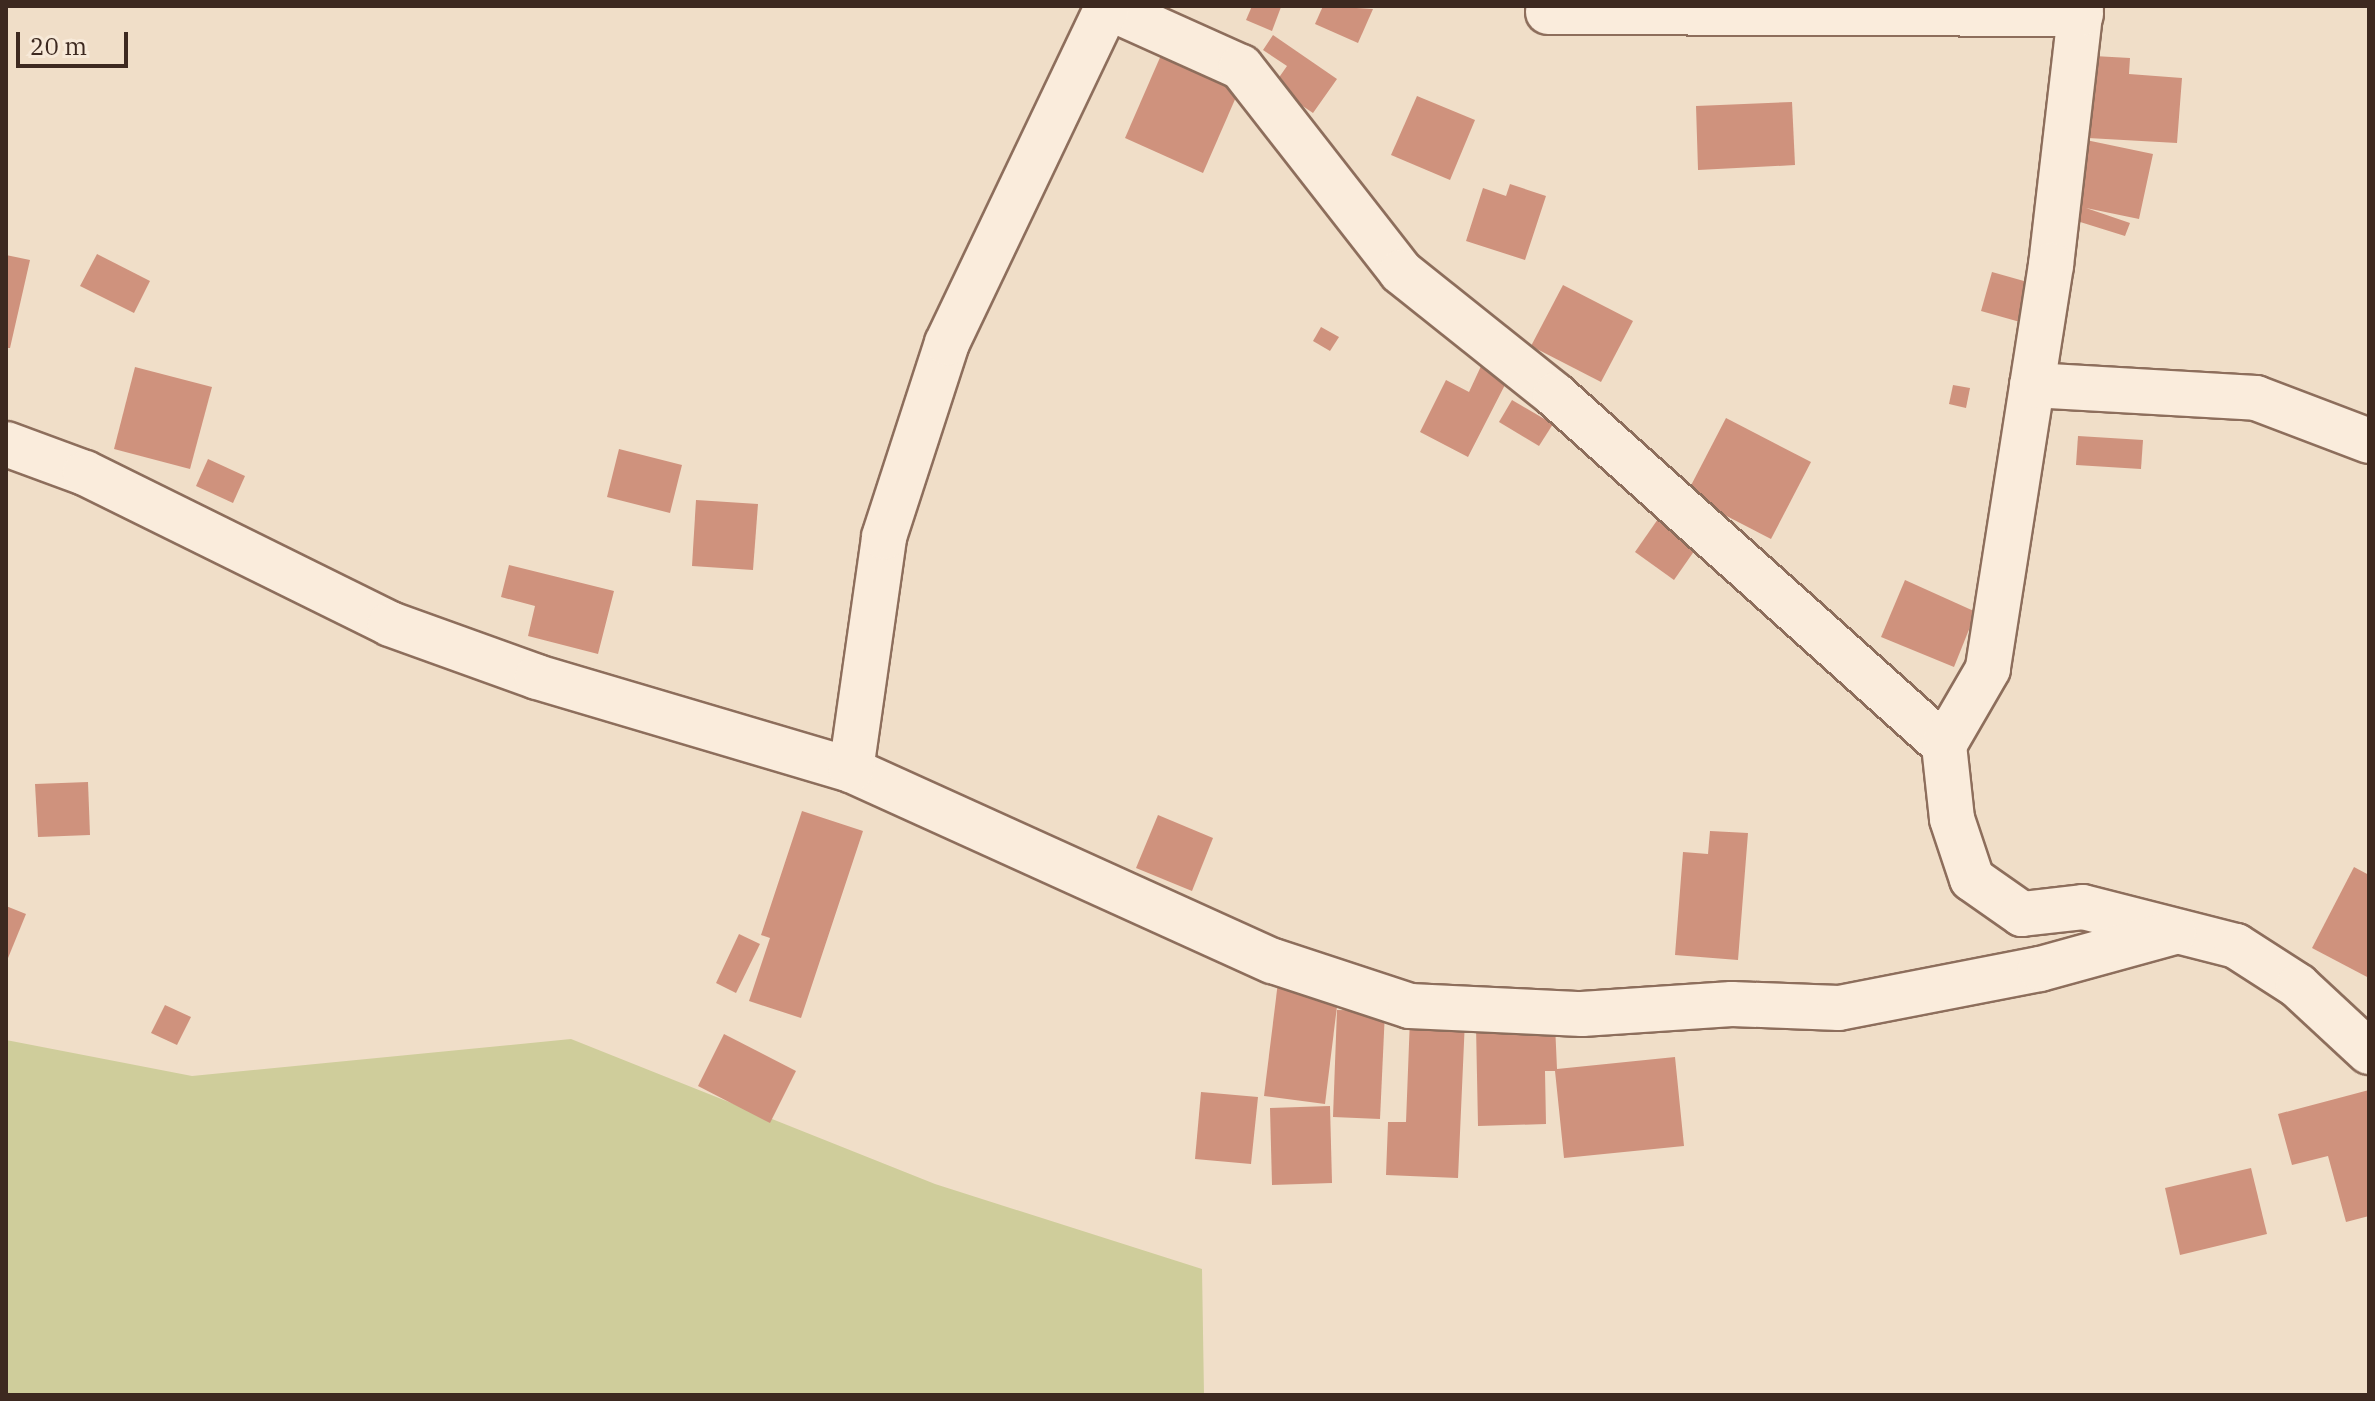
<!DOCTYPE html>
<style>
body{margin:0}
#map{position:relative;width:2375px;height:1401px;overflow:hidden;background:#f0dec8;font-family:"IBM Plex Serif",serif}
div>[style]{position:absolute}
.green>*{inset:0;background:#cfcd9b}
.building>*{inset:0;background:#cf927d}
.roads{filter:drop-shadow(2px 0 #8d6e5c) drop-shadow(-2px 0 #8d6e5c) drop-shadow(0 2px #8d6e5c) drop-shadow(0 -2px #8d6e5c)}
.minor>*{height:44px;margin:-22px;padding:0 22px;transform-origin:22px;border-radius:22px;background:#faecdc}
span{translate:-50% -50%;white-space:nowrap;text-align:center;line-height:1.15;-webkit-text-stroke:6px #f7e9d8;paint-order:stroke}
.frame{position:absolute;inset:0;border:8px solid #3d2920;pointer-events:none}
.scale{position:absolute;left:16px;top:32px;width:112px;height:36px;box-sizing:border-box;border:4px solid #3d2920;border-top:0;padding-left:10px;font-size:24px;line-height:28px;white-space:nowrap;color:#3d2920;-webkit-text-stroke:6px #f7e9d8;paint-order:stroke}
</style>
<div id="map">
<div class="green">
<div style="clip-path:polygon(571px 1039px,935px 1184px,1202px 1269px,1204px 1395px,6px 1395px,6px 1040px,192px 1076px)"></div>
</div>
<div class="building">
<div style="clip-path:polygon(1252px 6px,1281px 7px,1272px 31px,1246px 20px)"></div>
<div style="clip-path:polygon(1323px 6px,1373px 9px,1358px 43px,1315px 24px)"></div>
<div style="clip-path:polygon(1273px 35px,1337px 79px,1313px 113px,1273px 86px,1287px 66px,1263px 50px)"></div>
<div style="clip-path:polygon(1165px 46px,1243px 81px,1203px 173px,1125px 138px)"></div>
<div style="clip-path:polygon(2094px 56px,2130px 58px,2129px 74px,2182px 78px,2177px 143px,2088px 138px)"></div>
<div style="clip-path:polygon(1417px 96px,1475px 120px,1450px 180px,1391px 155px)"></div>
<div style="clip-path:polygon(1792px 102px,1795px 165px,1698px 170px,1696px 106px)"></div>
<div style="clip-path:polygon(2086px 140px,2153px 154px,2139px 219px,2086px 208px,2130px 223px,2125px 236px,2077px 221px,2081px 207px,2072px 205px)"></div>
<div style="clip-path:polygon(1510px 184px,1546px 196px,1525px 260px,1466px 241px,1483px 188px,1506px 196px)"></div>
<div style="clip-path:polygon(97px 254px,150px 281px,134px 313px,80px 286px)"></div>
<div style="clip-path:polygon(6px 255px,30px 260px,10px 348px,6px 348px)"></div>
<div style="clip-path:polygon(1992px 272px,2031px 283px,2020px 322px,1981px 311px)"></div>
<div style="clip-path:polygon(1563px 285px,1633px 321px,1601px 382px,1531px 346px)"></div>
<div style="clip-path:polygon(1321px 327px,1339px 337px,1330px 351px,1313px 341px)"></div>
<div style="clip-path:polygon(1482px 364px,1509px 377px,1468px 457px,1420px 432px,1446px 380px,1469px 392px)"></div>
<div style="clip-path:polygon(135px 367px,212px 387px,190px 469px,114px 449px)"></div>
<div style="clip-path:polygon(1953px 385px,1970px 388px,1966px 408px,1949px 404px)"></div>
<div style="clip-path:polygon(1512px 400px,1553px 424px,1539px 446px,1499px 422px)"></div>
<div style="clip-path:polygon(1726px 418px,1811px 462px,1771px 539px,1686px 495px)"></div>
<div style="clip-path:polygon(2078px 436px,2143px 440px,2141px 469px,2076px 465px)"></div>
<div style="clip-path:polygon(619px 449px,682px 465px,670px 513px,607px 497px)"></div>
<div style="clip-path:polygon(208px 459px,245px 476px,233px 503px,196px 486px)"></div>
<div style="clip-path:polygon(696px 500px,758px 504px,753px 570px,692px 566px)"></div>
<div style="clip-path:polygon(1658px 519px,1697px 547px,1674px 580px,1635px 552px)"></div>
<div style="clip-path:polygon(509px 565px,614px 591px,598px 654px,528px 636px,535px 606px,501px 597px)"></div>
<div style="clip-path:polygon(1905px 580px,1976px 612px,1954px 667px,1881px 637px)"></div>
<div style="clip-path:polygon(88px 782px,90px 835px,38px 837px,35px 784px)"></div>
<div style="clip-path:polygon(802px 811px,863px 831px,801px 1018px,749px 1001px,770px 938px,761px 935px)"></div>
<div style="clip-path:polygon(1158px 815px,1213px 838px,1192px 891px,1136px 868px)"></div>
<div style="clip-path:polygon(1710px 831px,1748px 833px,1738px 960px,1675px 955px,1683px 852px,1708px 854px)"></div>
<div style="clip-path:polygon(2354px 867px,2369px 875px,2369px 978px,2312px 948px)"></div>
<div style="clip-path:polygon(6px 906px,26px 914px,6px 963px)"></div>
<div style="clip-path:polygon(739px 934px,760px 944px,736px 993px,716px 983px)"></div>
<div style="clip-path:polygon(1278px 982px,1339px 990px,1325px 1104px,1264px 1096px)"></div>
<div style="clip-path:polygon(165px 1005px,191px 1017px,177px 1045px,151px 1033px)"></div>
<div style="clip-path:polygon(1337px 1010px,1385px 1011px,1380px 1119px,1333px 1117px)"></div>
<div style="clip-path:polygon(1410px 1018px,1465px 1020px,1458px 1178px,1386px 1175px,1388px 1122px,1406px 1122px)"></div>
<div style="clip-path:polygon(1555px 1024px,1557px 1069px,1675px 1057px,1684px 1146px,1564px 1158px,1555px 1071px,1545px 1071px,1546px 1124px,1478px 1126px,1476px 1026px)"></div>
<div style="clip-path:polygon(724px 1034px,796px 1071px,770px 1123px,698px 1086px)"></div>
<div style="clip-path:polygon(2369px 1090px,2369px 1216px,2346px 1222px,2328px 1156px,2292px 1165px,2278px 1114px)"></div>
<div style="clip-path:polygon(1201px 1092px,1258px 1097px,1251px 1164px,1195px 1159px)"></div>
<div style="clip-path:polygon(1330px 1106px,1332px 1183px,1272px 1185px,1270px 1108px)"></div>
<div style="clip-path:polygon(2251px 1168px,2267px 1234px,2180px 1255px,2165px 1188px)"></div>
</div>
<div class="roads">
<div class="minor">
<div style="left:1105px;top:6px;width:149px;rotate:24.2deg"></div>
<div style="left:1241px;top:67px;width:260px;rotate:52deg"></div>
<div style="left:1401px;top:272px;width:197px;rotate:38.6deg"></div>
<div style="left:1555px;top:395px;width:523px;rotate:41.98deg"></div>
<div style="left:2081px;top:6px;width:261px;rotate:96.6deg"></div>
<div style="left:2051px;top:265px;width:409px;rotate:98.9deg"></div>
<div style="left:1988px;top:669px;width:88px;rotate:120.1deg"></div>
<div style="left:1944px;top:745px;width:74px;rotate:83.8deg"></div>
<div style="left:1952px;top:819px;width:63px;rotate:71.6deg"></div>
<div style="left:1972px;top:879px;width:61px;rotate:35deg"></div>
<div style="left:2022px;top:914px;width:61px;rotate:-6.5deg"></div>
<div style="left:2083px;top:907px;width:158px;rotate:14.3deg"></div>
<div style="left:2236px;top:946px;width:74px;rotate:32.8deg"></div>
<div style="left:2298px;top:986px;width:97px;rotate:42.9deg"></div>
<div style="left:1548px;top:12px;width:533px;rotate:0.21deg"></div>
<div style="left:2032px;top:385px;width:224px;rotate:3.3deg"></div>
<div style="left:2256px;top:398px;width:121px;rotate:20.8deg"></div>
<div style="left:6px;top:444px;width:84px;rotate:20.2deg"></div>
<div style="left:85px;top:473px;width:340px;rotate:26.3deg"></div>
<div style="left:390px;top:624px;width:156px;rotate:19.8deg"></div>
<div style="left:537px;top:677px;width:327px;rotate:16.5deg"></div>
<div style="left:851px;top:770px;width:463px;rotate:24.4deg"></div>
<div style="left:1273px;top:961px;width:144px;rotate:18.2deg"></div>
<div style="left:1410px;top:1006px;width:172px;rotate:2.7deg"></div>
<div style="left:1582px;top:1014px;width:150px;rotate:-3.8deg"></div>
<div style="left:1732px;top:1004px;width:107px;rotate:2.1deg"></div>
<div style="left:1839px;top:1008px;width:205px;rotate:-11deg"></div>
<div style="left:2040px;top:969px;width:139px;rotate:-15.4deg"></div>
<div style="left:851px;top:770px;width:235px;rotate:-81.9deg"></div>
<div style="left:884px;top:537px;width:204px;rotate:-72deg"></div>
<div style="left:947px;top:343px;width:371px;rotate:-64.5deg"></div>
</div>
</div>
<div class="frame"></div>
<div class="scale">20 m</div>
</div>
